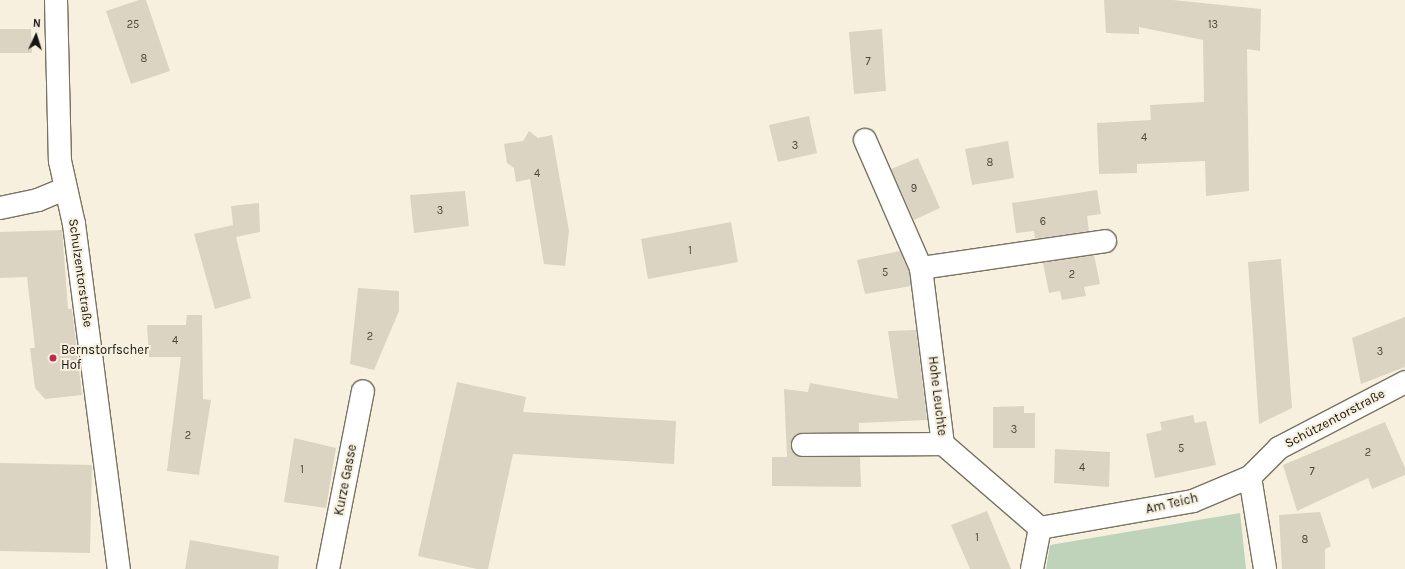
<!DOCTYPE html>
<meta charset="utf-8">
<style>
body{margin:0}
#map{position:relative;width:1405px;height:569px;overflow:hidden;background:#f7f0df;font-family:Karla,sans-serif}
div>[style]{position:absolute}
.green>*{inset:0;background:#bed3ba}
.building>*{inset:0;background:#dbd4c3}
.roads{filter:drop-shadow(1px 0 #797363) drop-shadow(-1px 0 #797363) drop-shadow(0 1px #797363) drop-shadow(0 -1px #797363)}
.minor>*{height:22px;margin:-11px;padding:0 11px;transform-origin:11px;border-radius:11px;background:#fff}
.dots>*{width:11px;height:11px;translate:-50% -50%;box-sizing:border-box;border:2px solid #f7f0df;border-radius:50%}
span{translate:-50% -50%;white-space:nowrap;text-align:center;line-height:1.15;-webkit-text-stroke:4px #f7f0df;paint-order:stroke}
.number-label{font-size:11px;color:#48453c}
.number-label span{-webkit-text-stroke-width:0}
.street-label{font-size:13px;color:#17150f}
.poi-label{font-size:13px;color:#17150f}
.left{translate:0 -50%;text-align:left}
.north{position:absolute;left:16px;top:16px;width:40px;height:40px;-webkit-text-stroke:3px #f7f0df;paint-order:stroke;rotate:4deg;font-size:11px;font-weight:700;line-height:16px;text-align:center;color:#17150f}
.north::after{content:'';display:block;margin:auto;width:14px;height:18px;background:#17150f;clip-path:polygon(50% 0,100% 100%,50% 72%,0 100%)}
</style>
<div id="map">
<div class="green">
<div style="clip-path:polygon(1240px 513px,1246px 569px,1046px 569px,1050px 545px)"></div>
</div>
<div class="building">
<div style="clip-path:polygon(139px 0,146px 0,170px 71px,131px 84px,106px 11px)"></div>
<div style="clip-path:polygon(1104px 0,1173px 0,1261px 9px,1260px 51px,1247px 49px,1249px 191px,1206px 196px,1205px 161px,1137px 164px,1137px 173px,1099px 174px,1097px 123px,1151px 120px,1150px 105px,1204px 102px,1203px 40px,1139px 27px,1139px 34px,1106px 33px)"></div>
<div style="clip-path:polygon(0 29px,31px 29px,32px 53px,0 53px)"></div>
<div style="clip-path:polygon(882px 29px,886px 91px,854px 94px,849px 32px)"></div>
<div style="clip-path:polygon(809px 116px,817px 153px,778px 162px,769px 125px)"></div>
<div style="clip-path:polygon(529px 131px,538px 138px,552px 135px,569px 231px,565px 266px,544px 264px,530px 179px,516px 182px,514px 168px,507px 163px,504px 144px,523px 141px)"></div>
<div style="clip-path:polygon(1008px 141px,1014px 178px,972px 185px,965px 149px)"></div>
<div style="clip-path:polygon(918px 158px,940px 208px,914px 220px,891px 169px)"></div>
<div style="clip-path:polygon(1097px 190px,1101px 214px,1087px 216px,1089px 231px,1035px 239px,1034px 231px,1016px 233px,1012px 203px)"></div>
<div style="clip-path:polygon(465px 191px,469px 226px,414px 233px,410px 195px)"></div>
<div style="clip-path:polygon(259px 203px,260px 232px,236px 237px,251px 298px,215px 309px,194px 234px,233px 225px,231px 206px)"></div>
<div style="clip-path:polygon(731px 222px,738px 262px,648px 279px,641px 239px)"></div>
<div style="clip-path:polygon(62px 230px,68px 309px,72px 309px,82px 395px,45px 399px,35px 388px,30px 348px,35px 348px,27px 277px,0 278px,0 232px)"></div>
<div style="clip-path:polygon(900px 251px,909px 271px,911px 286px,865px 294px,857px 260px)"></div>
<div style="clip-path:polygon(1094px 255px,1100px 284px,1084px 287px,1086px 296px,1062px 300px,1060px 291px,1049px 293px,1043px 263px)"></div>
<div style="clip-path:polygon(1281px 259px,1292px 408px,1259px 424px,1248px 262px)"></div>
<div style="clip-path:polygon(358px 288px,399px 291px,399px 311px,374px 370px,350px 364px)"></div>
<div style="clip-path:polygon(187px 315px,202px 315px,203px 399px,211px 400px,199px 475px,167px 471px,181px 357px,149px 357px,147px 325px,186px 325px)"></div>
<div style="clip-path:polygon(1405px 317px,1405px 367px,1361px 384px,1352px 338px)"></div>
<div style="clip-path:polygon(916px 330px,927px 420px,859px 423px,859px 432px,797px 434px,791px 445px,797px 456px,860px 457px,861px 487px,772px 486px,772px 457px,787px 457px,784px 389px,808px 392px,810px 383px,898px 399px,888px 331px)"></div>
<div style="clip-path:polygon(457px 382px,526px 397px,523px 412px,676px 421px,674px 464px,513px 454px,488px 569px,477px 569px,418px 556px)"></div>
<div style="clip-path:polygon(1024px 406px,1024px 413px,1035px 413px,1035px 448px,993px 448px,993px 407px)"></div>
<div style="clip-path:polygon(1193px 415px,1195px 423px,1206px 421px,1216px 465px,1155px 478px,1146px 434px,1162px 430px,1160px 422px)"></div>
<div style="clip-path:polygon(1385px 422px,1405px 468px,1405px 475px,1372px 489px,1368px 478px,1297px 511px,1283px 465px)"></div>
<div style="clip-path:polygon(294px 438px,336px 448px,326px 508px,284px 502px)"></div>
<div style="clip-path:polygon(1055px 449px,1110px 452px,1109px 487px,1054px 483px)"></div>
<div style="clip-path:polygon(0 463px,92px 465px,90px 553px,0 551px)"></div>
<div style="clip-path:polygon(987px 511px,1011px 569px,970px 569px,951px 525px)"></div>
<div style="clip-path:polygon(1320px 512px,1331px 546px,1325px 549px,1325px 569px,1282px 569px,1279px 515px)"></div>
<div style="clip-path:polygon(190px 540px,279px 556px,278px 569px,185px 569px)"></div>
</div>
<div class="roads">
<div class="minor">
<div style="left:56px;top:0;width:161px;rotate:88.6deg"></div>
<div style="left:60px;top:161px;width:65px;rotate:77.5deg"></div>
<div style="left:74px;top:224px;width:348px;rotate:82.6deg"></div>
<div style="left:865px;top:140px;width:140px;rotate:66.4deg"></div>
<div style="left:921px;top:268px;width:177px;rotate:82.9deg"></div>
<div style="left:943px;top:444px;width:128px;rotate:40.9deg"></div>
<div style="left:0;top:208px;width:39px;rotate:-12deg"></div>
<div style="left:38px;top:200px;width:30px;rotate:-23deg"></div>
<div style="left:921px;top:268px;width:186px;rotate:-8.3deg"></div>
<div style="left:803px;top:445px;width:140px;rotate:-0.4deg"></div>
<div style="left:1250px;top:477px;width:93px;rotate:80.7deg"></div>
<div style="left:1040px;top:528px;width:155px;rotate:-10deg"></div>
<div style="left:1193px;top:501px;width:62px;rotate:-22.8deg"></div>
<div style="left:1250px;top:477px;width:41px;rotate:-45deg"></div>
<div style="left:1279px;top:448px;width:142px;rotate:-27.6deg"></div>
<div style="left:328px;top:569px;width:181px;rotate:-78.9deg"></div>
<div style="left:1032px;top:569px;width:42px;rotate:-79deg"></div>
</div>
</div>
<div class="dots">
<div style="left:53px;top:358px;background:#bb2b51"></div>
</div>
<div class="number-label">
<span style="left:133px;top:25px">25</span>
<span style="left:1213px;top:25px">13</span>
<span style="left:144px;top:59px">8</span>
<span style="left:868px;top:62px">7</span>
<span style="left:1144px;top:138px">4</span>
<span style="left:795px;top:146px">3</span>
<span style="left:990px;top:163px">8</span>
<span style="left:537px;top:174px">4</span>
<span style="left:914px;top:189px">9</span>
<span style="left:440px;top:211px">3</span>
<span style="left:1043px;top:222px">6</span>
<span style="left:690px;top:251px">1</span>
<span style="left:885px;top:273px">5</span>
<span style="left:1072px;top:275px">2</span>
<span style="left:370px;top:337px">2</span>
<span style="left:175px;top:341px">4</span>
<span style="left:1380px;top:352px">3</span>
<span style="left:1014px;top:430px">3</span>
<span style="left:188px;top:436px">2</span>
<span style="left:1181px;top:449px">5</span>
<span style="left:1368px;top:453px">2</span>
<span style="left:1082px;top:468px">4</span>
<span style="left:302px;top:470px">1</span>
<span style="left:1312px;top:472px">7</span>
<span style="left:977px;top:538px">1</span>
<span style="left:1305px;top:540px">8</span>
</div>
<div class="street-label">
<span style="left:80px;top:273px;rotate:82deg">Schulzentorstraße</span>
<span style="left:937px;top:396px;rotate:83deg">Hohe Leuchte</span>
<span style="left:1335px;top:419px;rotate:-28deg">Schützentorstraße</span>
<span style="left:346px;top:480px;rotate:-79deg">Kurze Gasse</span>
<span style="left:1172px;top:504px;rotate:-13deg">Am Teich</span>
</div>
<div class="poi-label">
<span class="left" style="left:61px;top:358px">Bernstorfscher<br>Hof</span>
</div>
<div class="north">N</div>
</div>
